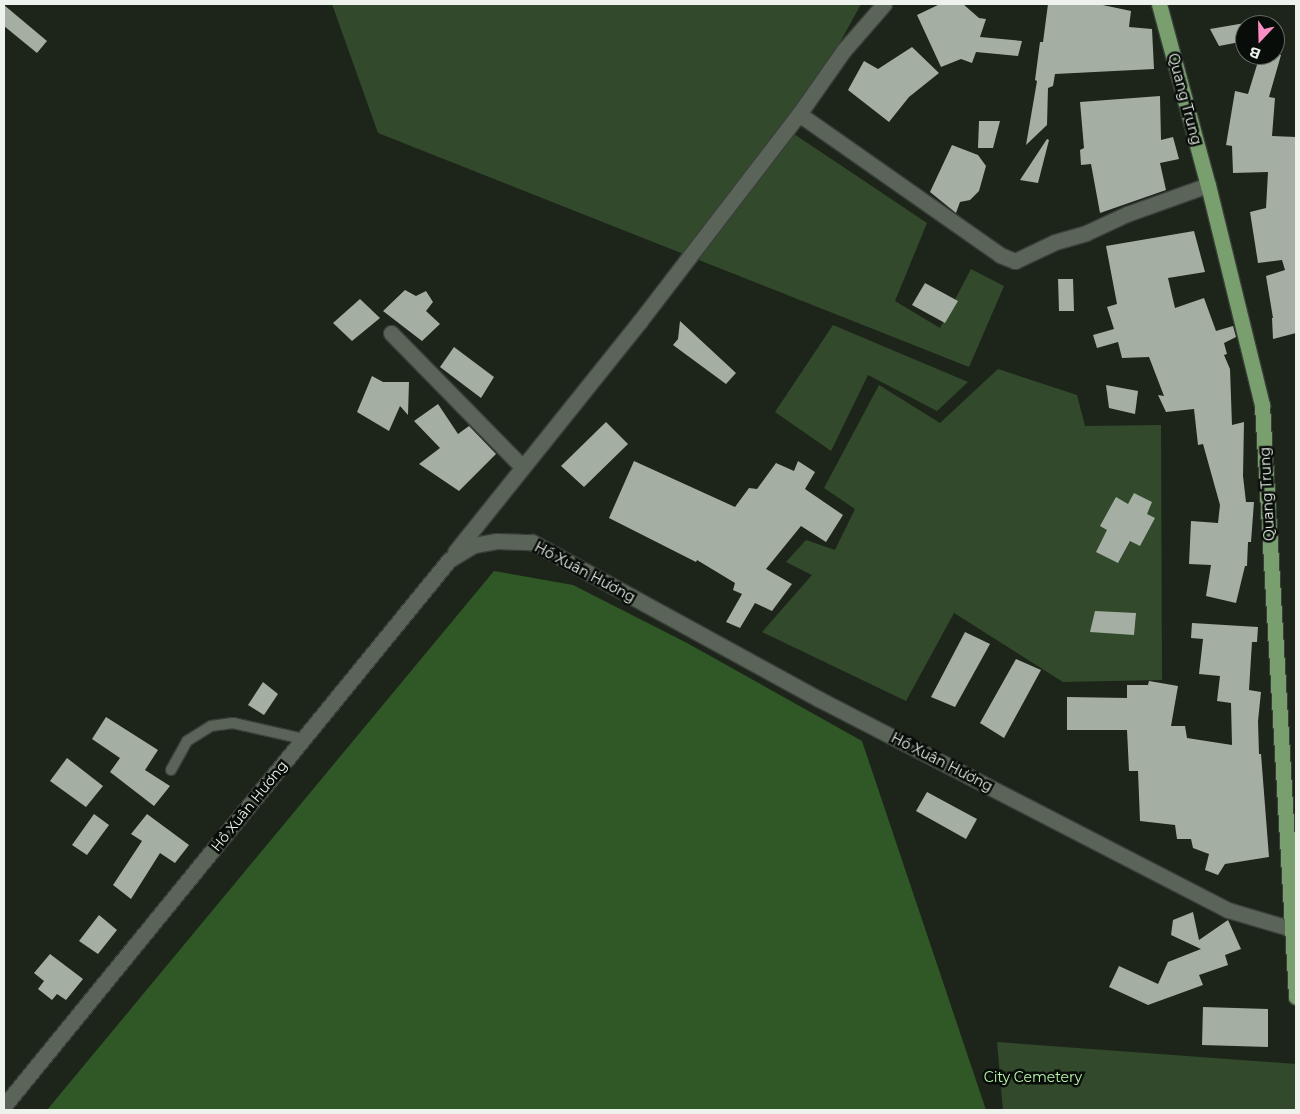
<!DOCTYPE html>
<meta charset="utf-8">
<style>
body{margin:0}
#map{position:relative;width:1300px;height:1114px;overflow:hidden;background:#1d251b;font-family:Montserrat,sans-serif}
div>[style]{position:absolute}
.green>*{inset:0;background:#32492c}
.forest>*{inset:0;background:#305726}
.building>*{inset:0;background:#a4aea2}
.roads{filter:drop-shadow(1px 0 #3a4039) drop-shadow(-1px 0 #3a4039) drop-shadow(0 1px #3a4039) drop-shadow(0 -1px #3a4039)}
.lane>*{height:10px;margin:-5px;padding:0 5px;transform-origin:5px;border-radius:5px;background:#5b6458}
.street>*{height:15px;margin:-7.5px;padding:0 7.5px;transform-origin:7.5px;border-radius:7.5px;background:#5b6458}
.primary>*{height:15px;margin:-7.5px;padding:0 7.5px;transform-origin:7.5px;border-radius:7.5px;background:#799f6f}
span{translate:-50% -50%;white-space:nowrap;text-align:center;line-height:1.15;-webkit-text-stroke:5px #090d09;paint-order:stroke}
.street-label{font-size:14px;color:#edf3ec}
.park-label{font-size:14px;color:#baf7ab}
.frame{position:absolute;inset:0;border:5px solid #edf3ec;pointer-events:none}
.north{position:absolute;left:1235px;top:15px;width:50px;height:50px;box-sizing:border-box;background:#090d09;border:1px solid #646964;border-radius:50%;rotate:201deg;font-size:14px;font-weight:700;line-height:20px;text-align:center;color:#edf3ec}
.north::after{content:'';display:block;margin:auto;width:18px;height:22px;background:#fb8fc5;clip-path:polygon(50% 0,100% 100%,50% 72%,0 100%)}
</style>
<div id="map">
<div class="green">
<div style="clip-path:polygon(332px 4px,861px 4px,791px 132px,927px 223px,895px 301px,940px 328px,971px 269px,1004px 286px,969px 367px,378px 133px)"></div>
<div style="clip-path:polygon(833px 325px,968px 382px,937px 411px,868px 375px,831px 451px,775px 412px)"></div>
<div style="clip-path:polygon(998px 369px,1077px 395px,1085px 426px,1161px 425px,1162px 680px,1063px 682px,954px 613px,906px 701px,762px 632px,812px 575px,786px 562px,806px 540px,835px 550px,855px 509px,824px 488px,879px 385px,940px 423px)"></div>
<div style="clip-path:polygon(997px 1042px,1296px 1064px,1296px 1110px,1003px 1110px)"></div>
</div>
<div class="forest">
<div style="clip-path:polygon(494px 571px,573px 585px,687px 643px,862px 741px,986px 1110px,47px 1110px)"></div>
</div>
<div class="building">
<div style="clip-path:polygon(940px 4px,963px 4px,979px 18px,986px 19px,980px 37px,1022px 41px,1018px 56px,976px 52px,972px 63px,961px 59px,941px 67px,917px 15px)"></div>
<div style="clip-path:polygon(1048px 4px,1098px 4px,1131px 11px,1129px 27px,1152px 29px,1154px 69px,1055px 74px,1053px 86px,1048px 88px,1047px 125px,1026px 145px,1037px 81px,1035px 80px,1040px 42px,1043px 42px)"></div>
<div style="clip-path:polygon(4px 5px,47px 41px,37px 53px,4px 26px)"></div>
<div style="clip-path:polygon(1245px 23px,1245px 41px,1219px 46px,1210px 29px)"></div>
<div style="clip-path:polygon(912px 47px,939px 73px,909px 97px,889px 122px,848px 90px,864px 61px,878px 69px)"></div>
<div style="clip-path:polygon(1260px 55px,1281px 55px,1269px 97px,1275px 98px,1272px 136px,1296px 137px,1296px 333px,1273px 339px,1272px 318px,1273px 318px,1266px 276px,1285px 270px,1282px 260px,1258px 263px,1250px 212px,1266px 208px,1268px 172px,1233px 173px,1232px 146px,1226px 145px,1235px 91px,1248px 94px)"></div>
<div style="clip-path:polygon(1160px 96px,1161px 140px,1173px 137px,1179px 159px,1160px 163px,1166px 190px,1100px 213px,1091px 164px,1081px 165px,1080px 150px,1084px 148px,1080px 102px)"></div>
<div style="clip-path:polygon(979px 121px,1000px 121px,993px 148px,978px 148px)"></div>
<div style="clip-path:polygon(1047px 139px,1049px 140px,1038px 183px,1020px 180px)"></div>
<div style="clip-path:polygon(952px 145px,978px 155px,986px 166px,979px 191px,970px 200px,960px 202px,956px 213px,930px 192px)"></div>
<div style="clip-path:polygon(1194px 231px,1205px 272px,1168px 278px,1175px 308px,1204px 298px,1216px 331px,1233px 326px,1236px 337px,1224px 343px,1227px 354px,1224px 355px,1230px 369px,1232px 425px,1244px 422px,1243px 476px,1246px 502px,1254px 502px,1251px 542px,1248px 542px,1247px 566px,1245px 566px,1236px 603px,1206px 596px,1211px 565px,1189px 564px,1191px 521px,1218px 523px,1220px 505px,1203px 444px,1198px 445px,1194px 409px,1166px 412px,1158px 395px,1164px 396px,1149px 357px,1122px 358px,1118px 342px,1097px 348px,1093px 335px,1114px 329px,1107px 307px,1117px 304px,1106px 246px)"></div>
<div style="clip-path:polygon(1058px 279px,1073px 279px,1074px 311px,1059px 311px)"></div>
<div style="clip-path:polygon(925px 283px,958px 301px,945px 323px,912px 305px)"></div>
<div style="clip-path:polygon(405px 290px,416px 296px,426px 291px,433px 302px,426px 311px,440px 324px,422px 341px,383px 311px)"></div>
<div style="clip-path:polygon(360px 299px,380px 318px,352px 341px,333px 323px)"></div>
<div style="clip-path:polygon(680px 321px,736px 373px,726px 384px,673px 345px,678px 339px)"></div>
<div style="clip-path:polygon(454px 347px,494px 377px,481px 398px,440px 367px)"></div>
<div style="clip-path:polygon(372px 376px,383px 382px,409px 382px,408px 415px,400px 406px,389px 431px,357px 412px)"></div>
<div style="clip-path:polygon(1106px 385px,1138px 391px,1135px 414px,1109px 408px)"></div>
<div style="clip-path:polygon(438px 404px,458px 434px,469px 426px,496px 454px,459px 491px,419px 464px,440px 448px,414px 421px)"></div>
<div style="clip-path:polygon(606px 422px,628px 444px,584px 487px,561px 466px)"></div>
<div style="clip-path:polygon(634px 461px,735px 507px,749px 488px,757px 489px,776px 463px,794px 471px,798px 461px,815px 472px,805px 489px,843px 515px,826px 542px,801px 526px,766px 569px,792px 584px,772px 611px,755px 603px,740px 628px,726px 622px,742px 594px,733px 590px,735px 583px,697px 560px,696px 562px,609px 518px)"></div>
<div style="clip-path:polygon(1134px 493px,1152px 502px,1147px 514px,1155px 518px,1140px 546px,1130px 541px,1118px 563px,1096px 552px,1107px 530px,1100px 526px,1116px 497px,1128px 504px)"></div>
<div style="clip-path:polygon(1095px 611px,1136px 613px,1134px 635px,1090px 632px)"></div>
<div style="clip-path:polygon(1192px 623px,1258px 627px,1257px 642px,1252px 642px,1249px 690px,1261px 692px,1258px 721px,1259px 754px,1261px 754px,1269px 857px,1225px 864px,1218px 875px,1205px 870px,1209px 854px,1193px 848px,1191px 839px,1177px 839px,1175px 825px,1140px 821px,1138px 771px,1129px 771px,1127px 730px,1067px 730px,1067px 697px,1127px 698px,1127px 685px,1148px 685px,1149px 681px,1178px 686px,1171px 726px,1185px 726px,1187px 738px,1232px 745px,1231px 703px,1217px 701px,1220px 676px,1199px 674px,1203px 639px,1191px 638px)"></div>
<div style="clip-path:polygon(965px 632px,990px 644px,955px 707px,931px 697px)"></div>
<div style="clip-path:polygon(1016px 659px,1041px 670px,1004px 738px,980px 723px)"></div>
<div style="clip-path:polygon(263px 682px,278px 694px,264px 715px,248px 705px)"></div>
<div style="clip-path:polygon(106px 717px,158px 750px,145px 770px,170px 786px,154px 806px,110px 772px,120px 758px,92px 739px)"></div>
<div style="clip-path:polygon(67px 758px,103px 786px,86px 807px,50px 781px)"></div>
<div style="clip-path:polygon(927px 792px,977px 819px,966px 839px,916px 811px)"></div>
<div style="clip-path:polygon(94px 814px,109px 825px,87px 855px,72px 845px)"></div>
<div style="clip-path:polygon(147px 814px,189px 845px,175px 863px,160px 853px,131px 899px,113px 885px,142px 841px,131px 834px)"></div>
<div style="clip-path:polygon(1193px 912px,1199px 940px,1228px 920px,1241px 949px,1225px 955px,1228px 965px,1199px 975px,1203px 985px,1148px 1005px,1109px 987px,1119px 966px,1158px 984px,1168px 962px,1201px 949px,1171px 935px,1173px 920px)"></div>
<div style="clip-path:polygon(99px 915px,117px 930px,98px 954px,79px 941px)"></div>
<div style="clip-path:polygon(50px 954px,83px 979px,66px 1000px,57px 994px,52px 1000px,38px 989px,44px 981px,34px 973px)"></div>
<div style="clip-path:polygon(1203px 1007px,1268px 1009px,1268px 1047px,1202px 1045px)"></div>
</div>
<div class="roads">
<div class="lane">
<div style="left:171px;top:770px;width:33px;rotate:-61deg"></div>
<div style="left:187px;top:741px;width:28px;rotate:-32deg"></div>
<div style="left:211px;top:726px;width:22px;rotate:-8deg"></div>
<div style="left:233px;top:723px;width:73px;rotate:12.7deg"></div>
</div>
<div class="street">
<div style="left:799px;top:114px;width:246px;rotate:35deg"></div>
<div style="left:1000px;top:255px;width:16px;rotate:22deg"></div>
<div style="left:1015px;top:261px;width:44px;rotate:-25.4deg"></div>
<div style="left:1055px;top:242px;width:32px;rotate:-16deg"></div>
<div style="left:1086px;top:233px;width:45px;rotate:-24.9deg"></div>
<div style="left:1127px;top:214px;width:86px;rotate:-19.7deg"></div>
<div style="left:391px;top:333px;width:187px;rotate:45.6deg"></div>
<div style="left:455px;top:552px;width:296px;rotate:-51.3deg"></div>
<div style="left:640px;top:321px;width:261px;rotate:-52.5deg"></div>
<div style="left:799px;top:114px;width:78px;rotate:-54.9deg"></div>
<div style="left:844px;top:50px;width:61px;rotate:-49deg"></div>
<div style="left:4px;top:1106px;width:704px;rotate:-50.82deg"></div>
<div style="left:449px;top:560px;width:29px;rotate:-31deg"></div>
<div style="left:474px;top:545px;width:23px;rotate:-10deg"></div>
<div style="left:497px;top:541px;width:35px;rotate:2deg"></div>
<div style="left:532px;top:542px;width:327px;rotate:28.7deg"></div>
<div style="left:819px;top:699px;width:460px;rotate:27.3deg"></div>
<div style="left:1228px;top:910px;width:67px;rotate:16.5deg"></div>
</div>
<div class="primary">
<div style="left:1159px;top:4px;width:188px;rotate:74.9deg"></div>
<div style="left:1208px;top:185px;width:227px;rotate:76.2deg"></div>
<div style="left:1262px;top:405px;width:593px;rotate:86.71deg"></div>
</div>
</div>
<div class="street-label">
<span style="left:1185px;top:99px;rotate:75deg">Quang Trung</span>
<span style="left:1267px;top:494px;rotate:-93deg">Quang Trung</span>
<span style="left:585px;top:572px;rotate:28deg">Hồ Xuân Hương</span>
<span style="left:942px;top:762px;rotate:27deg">Hồ Xuân Hương</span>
<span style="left:249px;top:806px;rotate:-51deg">Hồ Xuân Hương</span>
</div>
<div class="park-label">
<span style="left:1033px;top:1077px">City Cemetery</span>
</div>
<div class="frame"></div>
<div class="north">B</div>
</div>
